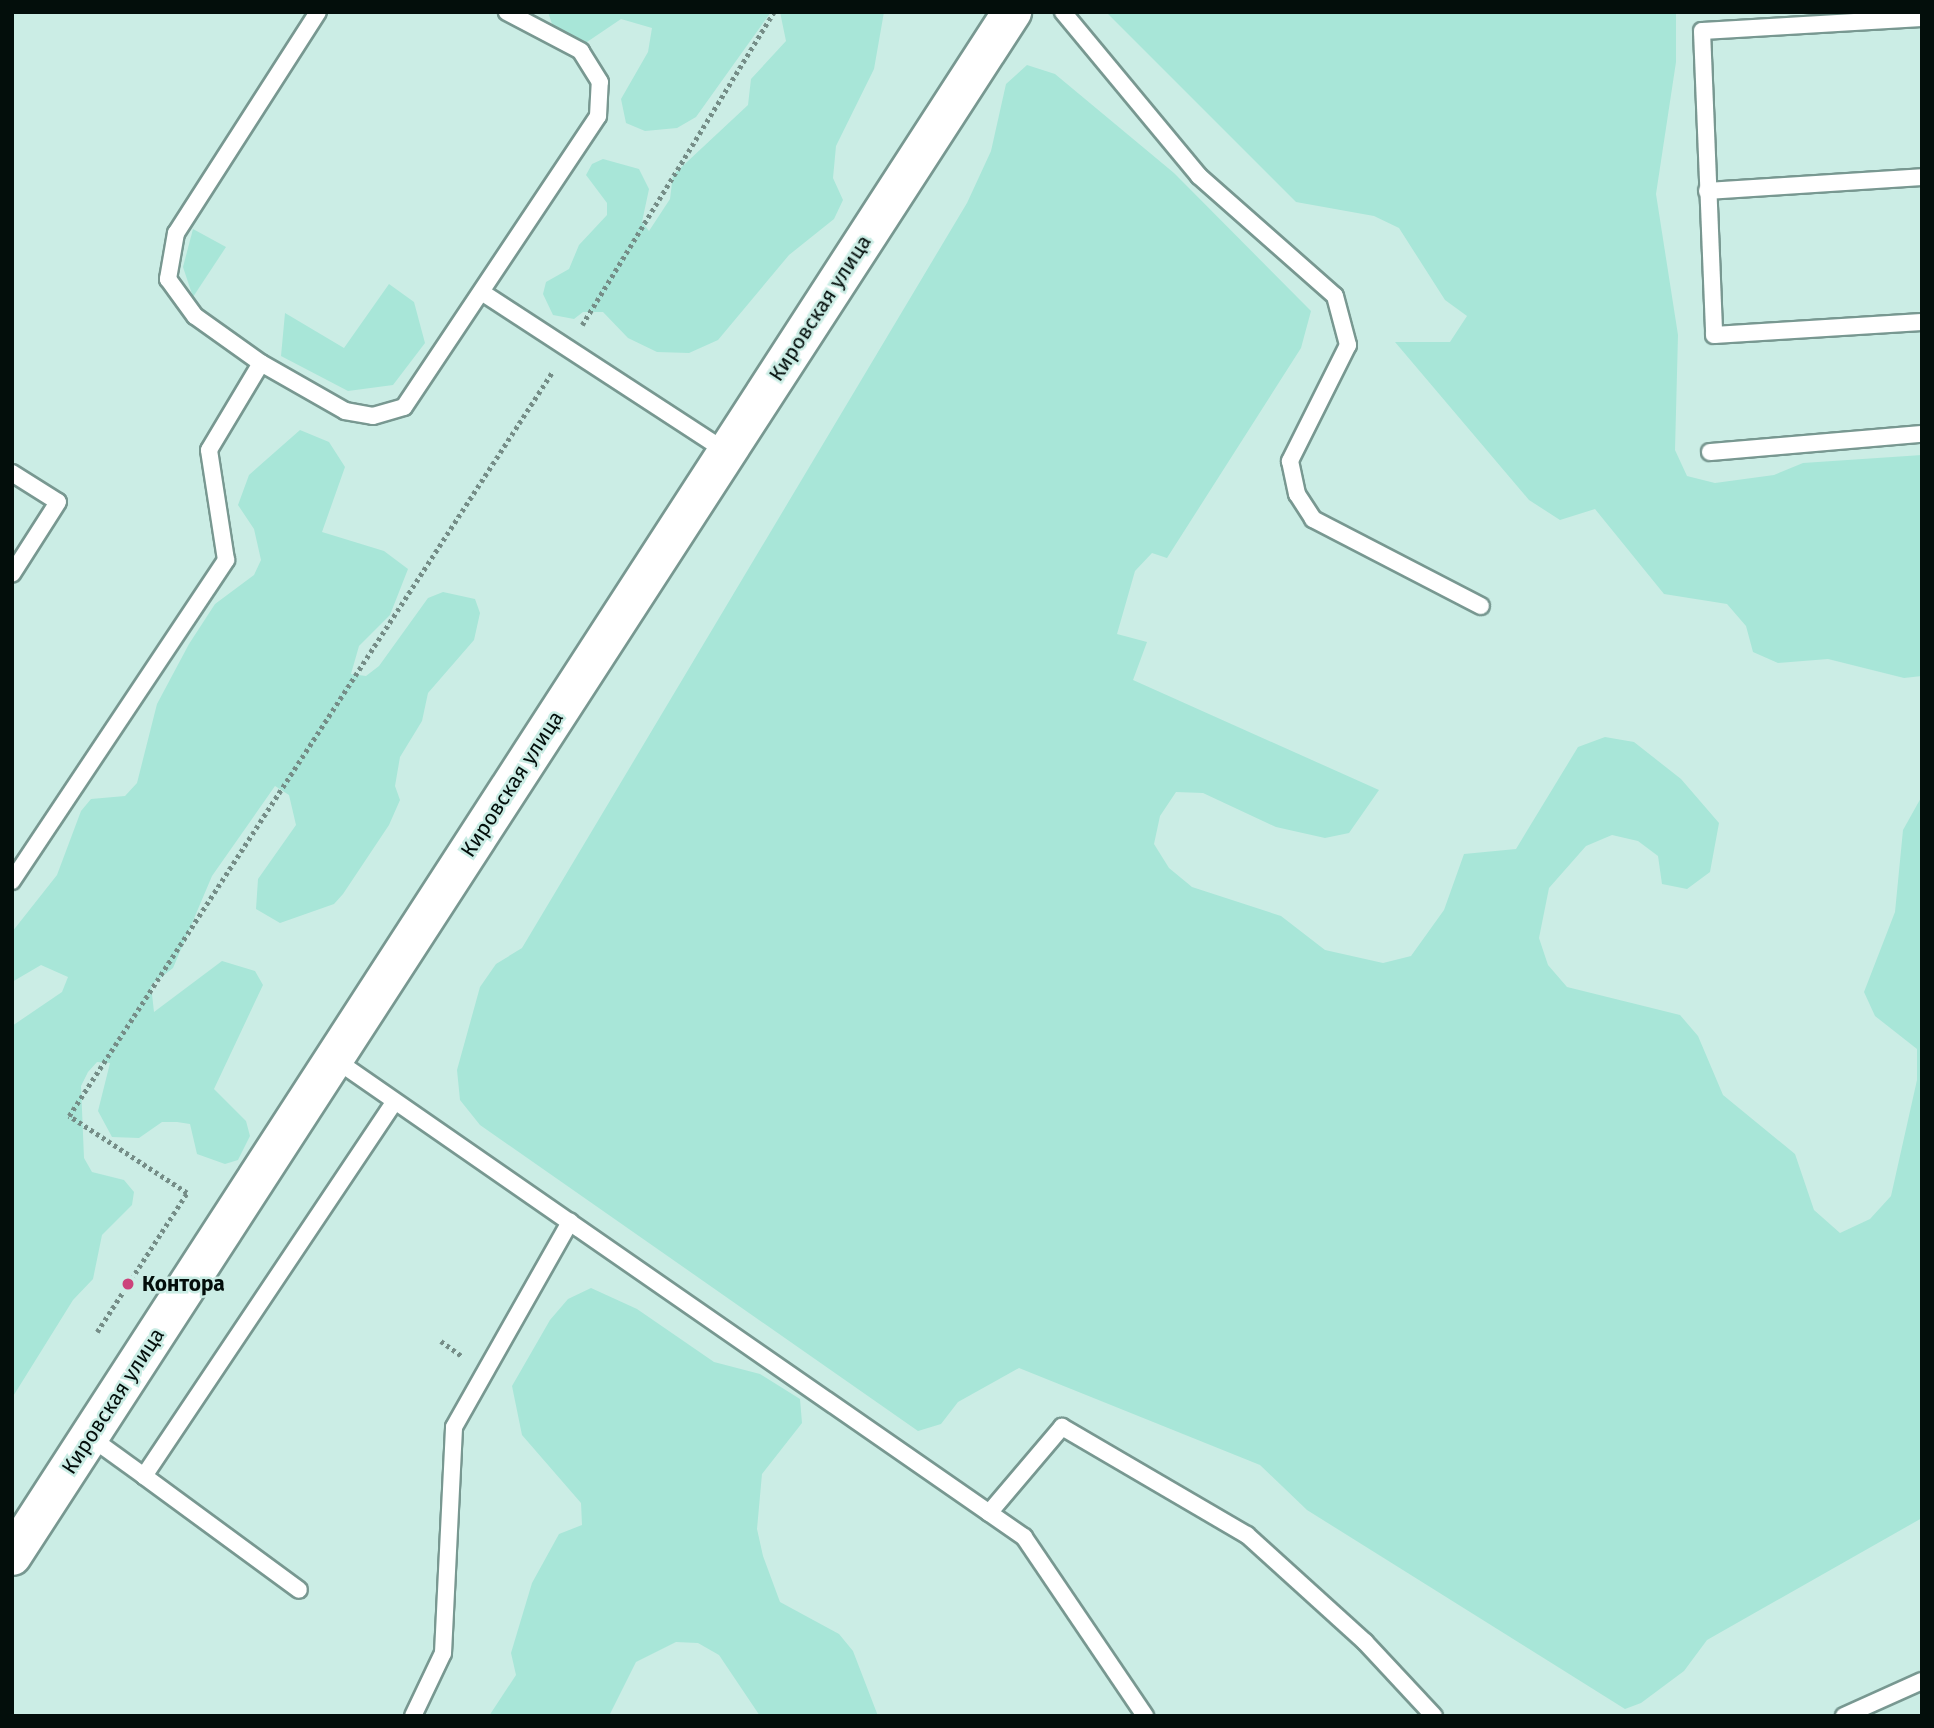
<!DOCTYPE html>
<meta charset="utf-8">
<style>
body{margin:0}
#map{position:relative;width:1934px;height:1728px;overflow:hidden;background:#cbede5;font-family:"Fira Sans",sans-serif}
div>[style]{position:absolute}
.green>*{inset:0;background:#a8e6d8}
.path>*{height:4.5px;margin-top:-2.25px;transform-origin:0;background:repeating-linear-gradient(90deg,#758d87 0 3.5px,transparent 0 7px)}
.roads{filter:drop-shadow(2px 0 #789891) drop-shadow(-2px 0 #789891) drop-shadow(0 2px #789891) drop-shadow(0 -2px #789891)}
.lane>*{height:16px;margin:-8px;padding:0 8px;transform-origin:8px;border-radius:8px;background:#fff}
.secondary>*{height:38px;margin:-19px;padding:0 19px;transform-origin:19px;border-radius:19px;background:#fff}
.dots>*{width:19px;height:19px;translate:-50% -50%;box-sizing:border-box;border:4px solid #cbede5;border-radius:50%}
span{translate:-50% -50%;white-space:nowrap;text-align:center;line-height:1.15;-webkit-text-stroke:5px #cbede5;paint-order:stroke}
.street-label{font-size:21px;color:#030e0b}
.poi-label{font-size:21px;color:#030e0b;font-weight:700}
.left{translate:0 -50%;text-align:left}
.frame{position:absolute;inset:0;border:14px solid #030e0b;pointer-events:none}
</style>
<div id="map">
<div class="green">
<div style="clip-path:polygon(548px 12px,771px 12px,696px 117px,677px 128px,645px 131px,626px 123px,621px 99px,648px 52px,652px 28px,621px 19px,584px 44px,554px 30px)"></div>
<div style="clip-path:polygon(780px 12px,884px 12px,874px 69px,836px 146px,833px 178px,843px 200px,834px 219px,789px 255px,718px 340px,689px 353px,657px 352px,628px 338px,603px 312px,583px 312px,574px 319px,553px 315px,543px 294px,546px 282px,569px 269px,579px 245px,607px 215px,607px 203px,586px 175px,592px 164px,603px 159px,639px 169px,649px 189px,642px 222px,649px 231px,670px 199px,673px 175px,748px 105px,751px 79px,786px 41px)"></div>
<div style="clip-path:polygon(1106px 12px,1676px 12px,1676px 62px,1656px 194px,1678px 335px,1675px 450px,1687px 476px,1715px 483px,1774px 475px,1803px 463px,1922px 455px,1922px 676px,1904px 678px,1828px 659px,1778px 663px,1753px 652px,1746px 626px,1727px 604px,1664px 594px,1595px 509px,1560px 520px,1529px 500px,1395px 342px,1450px 342px,1467px 316px,1445px 300px,1399px 228px,1374px 216px,1296px 202px)"></div>
<div style="clip-path:polygon(1027px 65px,1055px 74px,1174px 173px,1311px 311px,1301px 348px,1167px 558px,1152px 553px,1135px 571px,1117px 634px,1147px 642px,1133px 680px,1379px 790px,1349px 833px,1325px 838px,1276px 827px,1203px 793px,1176px 792px,1160px 816px,1154px 844px,1169px 868px,1192px 887px,1281px 916px,1325px 950px,1383px 963px,1411px 956px,1444px 910px,1464px 854px,1516px 849px,1578px 747px,1605px 737px,1634px 742px,1681px 779px,1719px 823px,1710px 872px,1687px 889px,1662px 884px,1658px 856px,1638px 841px,1612px 835px,1586px 846px,1549px 888px,1539px 938px,1548px 965px,1567px 987px,1680px 1015px,1698px 1036px,1723px 1095px,1795px 1154px,1814px 1210px,1840px 1233px,1870px 1219px,1891px 1196px,1917px 1080px,1917px 1049px,1875px 1016px,1864px 992px,1895px 912px,1903px 830px,1922px 796px,1922px 1518px,1707px 1640px,1684px 1671px,1641px 1703px,1625px 1709px,1307px 1510px,1260px 1465px,1019px 1368px,958px 1402px,941px 1424px,918px 1431px,480px 1125px,460px 1100px,457px 1070px,480px 987px,496px 964px,522px 948px,967px 203px,991px 151px,1006px 84px)"></div>
<div style="clip-path:polygon(193px 229px,226px 247px,193px 297px,183px 267px)"></div>
<div style="clip-path:polygon(389px 284px,414px 302px,425px 343px,393px 385px,348px 391px,281px 356px,285px 313px,344px 348px)"></div>
<div style="clip-path:polygon(300px 430px,329px 442px,345px 467px,322px 532px,384px 551px,408px 569px,390px 615px,359px 646px,351px 674px,366px 676px,379px 666px,428px 598px,443px 592px,475px 599px,480px 613px,474px 640px,428px 693px,422px 721px,400px 757px,395px 786px,400px 800px,389px 825px,343px 894px,334px 904px,280px 923px,256px 909px,258px 879px,296px 825px,289px 795px,275px 786px,212px 876px,173px 968px,151px 985px,154px 1012px,222px 961px,255px 971px,263px 985px,214px 1089px,246px 1121px,250px 1136px,238px 1160px,225px 1164px,197px 1154px,190px 1124px,177px 1122px,162px 1122px,139px 1138px,112px 1137px,98px 1111px,110px 1063px,97px 1062px,88px 1072px,81px 1086px,84px 1158px,92px 1172px,124px 1180px,134px 1192px,132px 1205px,102px 1235px,93px 1279px,73px 1300px,12px 1398px,12px 1026px,62px 992px,68px 977px,41px 965px,12px 982px,12px 932px,57px 875px,81px 811px,91px 799px,125px 796px,137px 783px,157px 704px,189px 644px,215px 604px,254px 575px,261px 560px,254px 529px,238px 505px,249px 475px)"></div>
<div style="clip-path:polygon(591px 1288px,637px 1309px,714px 1362px,760px 1374px,800px 1399px,802px 1423px,762px 1474px,757px 1529px,763px 1556px,780px 1602px,839px 1634px,853px 1651px,878px 1716px,760px 1716px,719px 1655px,698px 1643px,676px 1642px,636px 1662px,609px 1716px,489px 1716px,516px 1675px,511px 1653px,532px 1583px,559px 1534px,582px 1525px,581px 1503px,522px 1435px,512px 1386px,550px 1320px,568px 1299px)"></div>
</div>
<div class="path">
<div style="left:582px;top:325px;width:367px;rotate:-58.5deg"></div>
<div style="left:97px;top:1332px;width:166px;rotate:-57.1deg"></div>
<div style="left:187px;top:1193px;width:141px;rotate:-146.9deg"></div>
<div style="left:69px;top:1116px;width:888px;rotate:-56.99deg"></div>
<div style="left:441px;top:1341px;width:27px;rotate:36deg"></div>
</div>
<div class="roads">
<div class="lane">
<div style="left:318px;top:12px;width:263px;rotate:122.7deg"></div>
<div style="left:176px;top:233px;width:47px;rotate:99.9deg"></div>
<div style="left:168px;top:279px;width:46px;rotate:53.9deg"></div>
<div style="left:195px;top:316px;width:81px;rotate:35.5deg"></div>
<div style="left:261px;top:363px;width:97px;rotate:29.7deg"></div>
<div style="left:345px;top:411px;width:28px;rotate:10deg"></div>
<div style="left:373px;top:416px;width:32px;rotate:-16deg"></div>
<div style="left:404px;top:407px;width:350px;rotate:-56.3deg"></div>
<div style="left:598px;top:116px;width:34px;rotate:-87deg"></div>
<div style="left:600px;top:82px;width:36px;rotate:-122deg"></div>
<div style="left:581px;top:51px;width:84px;rotate:-152.2deg"></div>
<div style="left:1063px;top:12px;width:213px;rotate:50.3deg"></div>
<div style="left:1199px;top:176px;width:181px;rotate:41.4deg"></div>
<div style="left:1335px;top:296px;width:51px;rotate:75.1deg"></div>
<div style="left:1348px;top:345px;width:130px;rotate:116.6deg"></div>
<div style="left:1290px;top:461px;width:34px;rotate:78deg"></div>
<div style="left:1297px;top:494px;width:30px;rotate:57deg"></div>
<div style="left:1313px;top:519px;width:189px;rotate:27.4deg"></div>
<div style="left:1922px;top:18px;width:220px;rotate:176.6deg"></div>
<div style="left:1702px;top:31px;width:304px;rotate:87.7deg"></div>
<div style="left:1714px;top:335px;width:208px;rotate:-3.6deg"></div>
<div style="left:1707px;top:191px;width:215px;rotate:-3.7deg"></div>
<div style="left:483px;top:293px;width:291px;rotate:33.1deg"></div>
<div style="left:1710px;top:452px;width:213px;rotate:-4.9deg"></div>
<div style="left:12px;top:473px;width:54px;rotate:32.2deg"></div>
<div style="left:58px;top:502px;width:85px;rotate:122.6deg"></div>
<div style="left:12px;top:881px;width:386px;rotate:-56.3deg"></div>
<div style="left:226px;top:560px;width:111px;rotate:-98.8deg"></div>
<div style="left:209px;top:450px;width:101px;rotate:-59.1deg"></div>
<div style="left:333px;top:1058px;width:841px;rotate:34.73deg"></div>
<div style="left:1024px;top:1537px;width:216px;rotate:55.9deg"></div>
<div style="left:90px;top:1437px;width:67px;rotate:35.8deg"></div>
<div style="left:144px;top:1476px;width:450px;rotate:-56.2deg"></div>
<div style="left:144px;top:1476px;width:192px;rotate:36.3deg"></div>
<div style="left:989px;top:1513px;width:113px;rotate:-49.7deg"></div>
<div style="left:1062px;top:1427px;width:214px;rotate:30.3deg"></div>
<div style="left:1247px;top:1535px;width:159px;rotate:42.2deg"></div>
<div style="left:1365px;top:1642px;width:101px;rotate:47deg"></div>
<div style="left:413px;top:1716px;width:70px;rotate:-64.5deg"></div>
<div style="left:443px;top:1653px;width:226px;rotate:-87.2deg"></div>
<div style="left:454px;top:1427px;width:236px;rotate:-60.5deg"></div>
<div style="left:1844px;top:1716px;width:85px;rotate:-24.2deg"></div>
</div>
<div class="secondary">
<div style="left:12px;top:1556px;width:1840px;rotate:-57.07deg"></div>
</div>
</div>
<div class="dots">
<div style="left:128px;top:1284px;background:#cc437b"></div>
</div>
<div class="street-label">
<span style="left:820px;top:308px;rotate:-57deg">Кировская улица</span>
<span style="left:512px;top:784px;rotate:-57deg">Кировская улица</span>
<span style="left:113px;top:1401px;rotate:-57deg">Кировская улица</span>
</div>
<div class="poi-label">
<span class="left" style="left:142px;top:1284px">Контора</span>
</div>
<div class="frame"></div>
</div>
